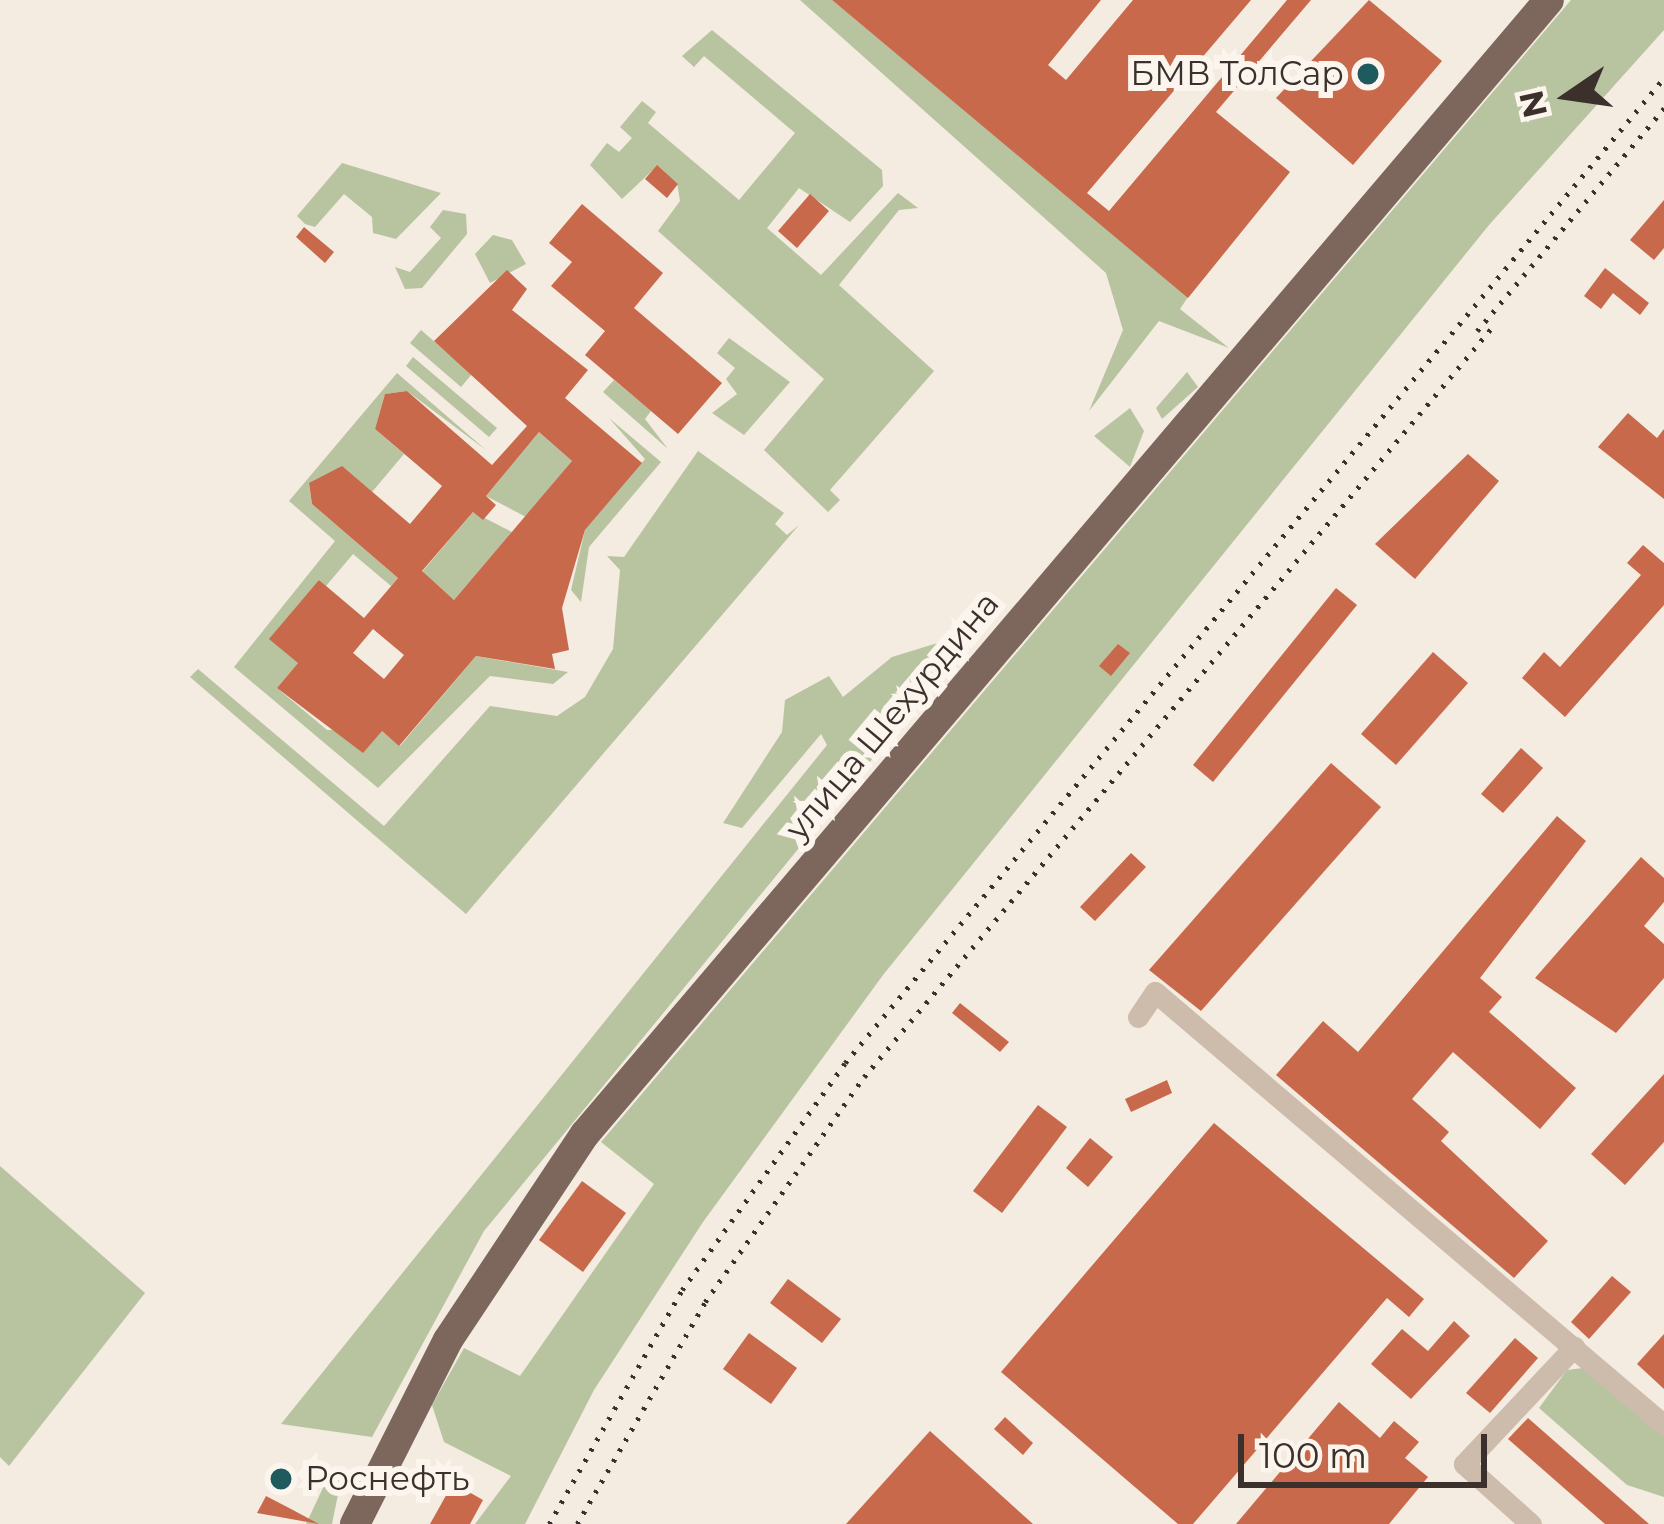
<!DOCTYPE html>
<meta charset="utf-8">
<style>
body{margin:0}
#map{position:relative;width:1664px;height:1524px;overflow:hidden;background:#f4ebe1;font-family:Montserrat,sans-serif}
div>[style]{position:absolute}
.green>*{inset:0;background:#b8c4a0}
.building>*{inset:0;background:#c8694b}
.minor>*{height:21px;margin:-10.5px;padding:0 10.5px;transform-origin:10.5px;border-radius:10.5px;background:#cdbbac}
.primary>*{height:30px;margin:-15px;padding:0 15px;transform-origin:15px;border-radius:15px;background:#7d675c}
.rail>*{height:4.5px;margin-top:-2.25px;transform-origin:0;background:repeating-linear-gradient(90deg,#3b302b 0 3px,transparent 0 12px)}
.dots>*{width:33px;height:33px;translate:-50% -50%;box-sizing:border-box;border:6px solid #fbf5ee;border-radius:50%}
span{translate:-50% -50%;white-space:nowrap;text-align:center;line-height:1.15;-webkit-text-stroke:12px #fbf5ee;paint-order:stroke}
.poi-label{font-size:33px;color:#3b302b}
.right{translate:-100% -50%;text-align:right}
.left{translate:0 -50%;text-align:left}
.street-label{font-size:33px;color:#3b302b}
.north{position:absolute;left:1508px;top:36px;width:120px;height:120px;-webkit-text-stroke:9px #fbf5ee;paint-order:stroke;rotate:257deg;font-size:33px;font-weight:700;line-height:48px;text-align:center;color:#3b302b}
.north::after{content:'';display:block;margin:auto;width:42px;height:54px;background:#3b302b;clip-path:polygon(50% 0,100% 100%,50% 72%,0 100%)}
.scale{position:absolute;left:1238px;top:1434px;width:249px;height:54px;box-sizing:border-box;border:6px solid #3b302b;border-top:0;padding-left:15px;font-size:36px;line-height:42px;white-space:nowrap;color:#3b302b;-webkit-text-stroke:9px #fbf5ee;paint-order:stroke}
</style>
<div id="map">
<div class="green">
<div style="clip-path:polygon(800px 0,832px 0,1188px 297px,1180px 309px,1229px 348px,1159px 321px,1089px 411px,1123px 330px,1106px 273px)"></div>
<div style="clip-path:polygon(1571px 0,1664px 0,1664px 30px,1489px 225px,883px 975px,703px 1222px,594px 1390px,525px 1524px,475px 1524px,511px 1476px,444px 1442px,432px 1405px,464px 1348px,520px 1376px,654px 1184px,601px 1142px)"></div>
<div style="clip-path:polygon(712px 30px,882px 170px,883px 186px,850px 222px,799px 188px,767px 228px,821px 275px,898px 193px,918px 208px,899px 210px,839px 285px,934px 371px,830px 490px,840px 500px,828px 512px,764px 450px,824px 379px,658px 231px,680px 201px,677px 183px,657px 166px,622px 199px,590px 165px,607px 143px,619px 152px,632px 138px,620px 127px,642px 101px,656px 112px,648px 123px,739px 200px,795px 133px,704px 56px,694px 67px,682px 56px)"></div>
<div style="clip-path:polygon(342px 163px,441px 193px,396px 239px,373px 233px,372px 217px,344px 194px,315px 227px,305px 224px,297px 216px)"></div>
<div style="clip-path:polygon(443px 210px,466px 214px,467px 234px,422px 288px,405px 289px,395px 267px,410px 272px,441px 238px,430px 227px)"></div>
<div style="clip-path:polygon(493px 235px,512px 240px,526px 264px,490px 283px,475px 254px)"></div>
<div style="clip-path:polygon(421px 330px,472px 374px,461px 387px,410px 343px)"></div>
<div style="clip-path:polygon(729px 338px,790px 382px,744px 435px,712px 413px,737px 394px,726px 379px,735px 368px,717px 353px)"></div>
<div style="clip-path:polygon(413px 357px,497px 428px,489px 437px,406px 366px)"></div>
<div style="clip-path:polygon(1187px 372px,1198px 387px,1162px 419px,1156px 408px)"></div>
<div style="clip-path:polygon(397px 373px,486px 450px,407px 391px,385px 394px,375px 429px,404px 454px,372px 492px,309px 484px,312px 504px,398px 578px,391px 586px,353px 554px,326px 586px,319px 580px,298px 663px,277px 688px,327px 730px,382px 731px,400px 746px,476px 656px,568px 672px,553px 684px,490px 676px,378px 788px,234px 667px,335px 541px,289px 501px)"></div>
<div style="clip-path:polygon(614px 380px,651px 411px,645px 419px,668px 449px,603px 392px)"></div>
<div style="clip-path:polygon(1130px 408px,1144px 431px,1130px 467px,1094px 436px)"></div>
<div style="clip-path:polygon(609px 418px,661px 462px,589px 547px,581px 602px,571px 590px,585px 530px,645px 459px)"></div>
<div style="clip-path:polygon(539px 432px,572px 461px,526px 517px,486px 496px)"></div>
<div style="clip-path:polygon(698px 451px,784px 513px,775px 524px,787px 535px,799px 525px,466px 914px,190px 677px,198px 669px,384px 826px,490px 706px,557px 716px,585px 697px,613px 649px,620px 570px,607px 556px,624px 557px)"></div>
<div style="clip-path:polygon(473px 512px,512px 532px,454px 600px,422px 572px)"></div>
<div style="clip-path:polygon(944px 641px,958px 662px,888px 717px,878px 752px,484px 1231px,372px 1437px,281px 1424px,827px 745px,821px 734px,742px 828px,723px 823px,782px 732px,785px 700px,829px 676px,843px 697px,892px 657px)"></div>
<div style="clip-path:polygon(0 1166px,145px 1293px,9px 1466px,0 1457px)"></div>
<div style="clip-path:polygon(1583px 1368px,1664px 1436px,1664px 1497px,1627px 1485px,1539px 1408px,1567px 1370px)"></div>
<div style="clip-path:polygon(343px 1470px,332px 1524px,306px 1524px,330px 1473px)"></div>
</div>
<div class="building">
<div style="clip-path:polygon(832px 0,1101px 0,1048px 65px,1066px 80px,1133px 0,1251px 0,1087px 193px,1109px 211px,1287px 0,1311px 0,1216px 112px,1290px 172px,1188px 298px)"></div>
<div style="clip-path:polygon(1369px 0,1442px 61px,1353px 165px,1276px 98px)"></div>
<div style="clip-path:polygon(657px 165px,678px 184px,667px 198px,645px 179px)"></div>
<div style="clip-path:polygon(810px 194px,829px 211px,797px 248px,778px 231px)"></div>
<div style="clip-path:polygon(1664px 200px,1664px 248px,1654px 260px,1630px 240px)"></div>
<div style="clip-path:polygon(582px 204px,663px 273px,634px 308px,722px 383px,678px 434px,585px 355px,605px 331px,551px 286px,572px 262px,549px 243px)"></div>
<div style="clip-path:polygon(304px 227px,334px 252px,325px 263px,296px 237px)"></div>
<div style="clip-path:polygon(1605px 268px,1649px 303px,1640px 315px,1613px 293px,1601px 309px,1584px 296px)"></div>
<div style="clip-path:polygon(evenodd,507px 270px,527px 289px,512px 310px,588px 370px,565px 398px,642px 463px,585px 530px,562px 608px,569px 650px,552px 654px,555px 669px,476px 656px,399px 746px,382px 731px,363px 753px,277px 688px,298px 663px,269px 639px,319px 580px,364px 618px,398px 578px,312px 504px,309px 483px,342px 466px,410px 524px,442px 486px,375px 429px,385px 394px,407px 391px,492px 465px,527px 426px,434px 341px,507px 270px,539px 432px,572px 461px,454px 600px,422px 571px,473px 512px,483px 520px,496px 505px,486px 496px,539px 432px,507px 270px,373px 629px,404px 655px,384px 679px,353px 653px,373px 629px)"></div>
<div style="clip-path:polygon(1628px 413px,1657px 438px,1664px 429px,1664px 499px,1598px 447px)"></div>
<div style="clip-path:polygon(1468px 454px,1499px 481px,1415px 579px,1375px 544px)"></div>
<div style="clip-path:polygon(1643px 545px,1664px 563px,1664px 605px,1565px 717px,1522px 678px,1544px 652px,1560px 667px,1641px 575px,1627px 563px)"></div>
<div style="clip-path:polygon(1336px 588px,1357px 605px,1213px 782px,1193px 765px)"></div>
<div style="clip-path:polygon(1118px 644px,1130px 653px,1111px 676px,1099px 666px)"></div>
<div style="clip-path:polygon(1433px 652px,1468px 683px,1396px 765px,1361px 734px)"></div>
<div style="clip-path:polygon(1521px 748px,1543px 768px,1503px 813px,1481px 794px)"></div>
<div style="clip-path:polygon(1331px 763px,1381px 807px,1201px 1011px,1149px 970px)"></div>
<div style="clip-path:polygon(1557px 816px,1586px 841px,1480px 978px,1502px 997px,1489px 1012px,1576px 1088px,1540px 1129px,1453px 1052px,1412px 1099px,1449px 1132px,1441px 1141px,1548px 1241px,1514px 1278px,1276px 1075px,1323px 1021px,1358px 1052px)"></div>
<div style="clip-path:polygon(1131px 853px,1146px 867px,1095px 921px,1080px 907px)"></div>
<div style="clip-path:polygon(1641px 857px,1664px 878px,1664px 902px,1644px 926px,1664px 944px,1664px 978px,1616px 1033px,1535px 978px)"></div>
<div style="clip-path:polygon(960px 1003px,1009px 1042px,1000px 1052px,952px 1013px)"></div>
<div style="clip-path:polygon(1664px 1074px,1664px 1142px,1625px 1185px,1591px 1154px)"></div>
<div style="clip-path:polygon(1167px 1080px,1172px 1093px,1131px 1112px,1125px 1099px)"></div>
<div style="clip-path:polygon(1038px 1105px,1067px 1127px,1002px 1213px,973px 1191px)"></div>
<div style="clip-path:polygon(1214px 1123px,1424px 1299px,1409px 1317px,1387px 1298px,1193px 1524px,1178px 1524px,1001px 1372px)"></div>
<div style="clip-path:polygon(1090px 1138px,1113px 1157px,1088px 1187px,1066px 1168px)"></div>
<div style="clip-path:polygon(582px 1181px,626px 1213px,583px 1272px,539px 1240px)"></div>
<div style="clip-path:polygon(1612px 1276px,1631px 1292px,1589px 1339px,1571px 1322px)"></div>
<div style="clip-path:polygon(788px 1279px,841px 1319px,822px 1343px,770px 1303px)"></div>
<div style="clip-path:polygon(1454px 1321px,1470px 1336px,1411px 1399px,1371px 1364px,1402px 1329px,1428px 1351px)"></div>
<div style="clip-path:polygon(749px 1333px,797px 1368px,771px 1404px,723px 1369px)"></div>
<div style="clip-path:polygon(1664px 1334px,1664px 1389px,1637px 1364px)"></div>
<div style="clip-path:polygon(1515px 1338px,1538px 1358px,1490px 1413px,1466px 1393px)"></div>
<div style="clip-path:polygon(1339px 1402px,1380px 1438px,1394px 1421px,1419px 1442px,1405px 1458px,1428px 1477px,1389px 1524px,1236px 1524px)"></div>
<div style="clip-path:polygon(1005px 1417px,1033px 1443px,1023px 1455px,994px 1429px)"></div>
<div style="clip-path:polygon(1528px 1418px,1649px 1524px,1605px 1524px,1508px 1439px)"></div>
<div style="clip-path:polygon(930px 1431px,1033px 1524px,846px 1524px)"></div>
<div style="clip-path:polygon(453px 1483px,483px 1500px,470px 1524px,430px 1524px)"></div>
<div style="clip-path:polygon(266px 1496px,291px 1509px,319px 1524px,257px 1513px)"></div>
</div>
<div class="minor">
<div style="left:1138px;top:1017px;width:30px;rotate:-56deg"></div>
<div style="left:1155px;top:992px;width:668px;rotate:40.39deg"></div>
<div style="left:1531px;top:1524px;width:90px;rotate:-138.2deg"></div>
<div style="left:1464px;top:1464px;width:161px;rotate:-46.8deg"></div>
</div>
<div class="primary">
<div style="left:355px;top:1524px;width:206px;rotate:-63.2deg"></div>
<div style="left:448px;top:1340px;width:247px;rotate:-56.4deg"></div>
<div style="left:585px;top:1134px;width:1488px;rotate:-49.63deg"></div>
</div>
<div class="rail">
<div style="left:1477px;top:331px;width:291px;rotate:-50deg"></div>
<div style="left:549px;top:1524px;width:269px;rotate:-60.4deg"></div>
<div style="left:682px;top:1290px;width:279px;rotate:-54.3deg"></div>
<div style="left:845px;top:1063px;width:1281px;rotate:-50.26deg"></div>
<div style="left:577px;top:1524px;width:256px;rotate:-60deg"></div>
<div style="left:705px;top:1302px;width:276px;rotate:-54.8deg"></div>
<div style="left:864px;top:1077px;width:981px;rotate:-50.04deg"></div>
</div>
<div class="dots">
<div style="left:1368px;top:74px;background:#1f5a5e"></div>
<div style="left:281px;top:1479px;background:#1f5a5e"></div>
</div>
<div class="poi-label">
<span class="right" style="left:1344px;top:74px">БМВ ТолСар</span>
<span class="left" style="left:305px;top:1479px">Роснефть</span>
</div>
<div class="street-label">
<span style="left:892px;top:716px;rotate:-50deg">улица Шехурдина</span>
</div>
<div class="north">N</div>
<div class="scale">100 m</div>
</div>
